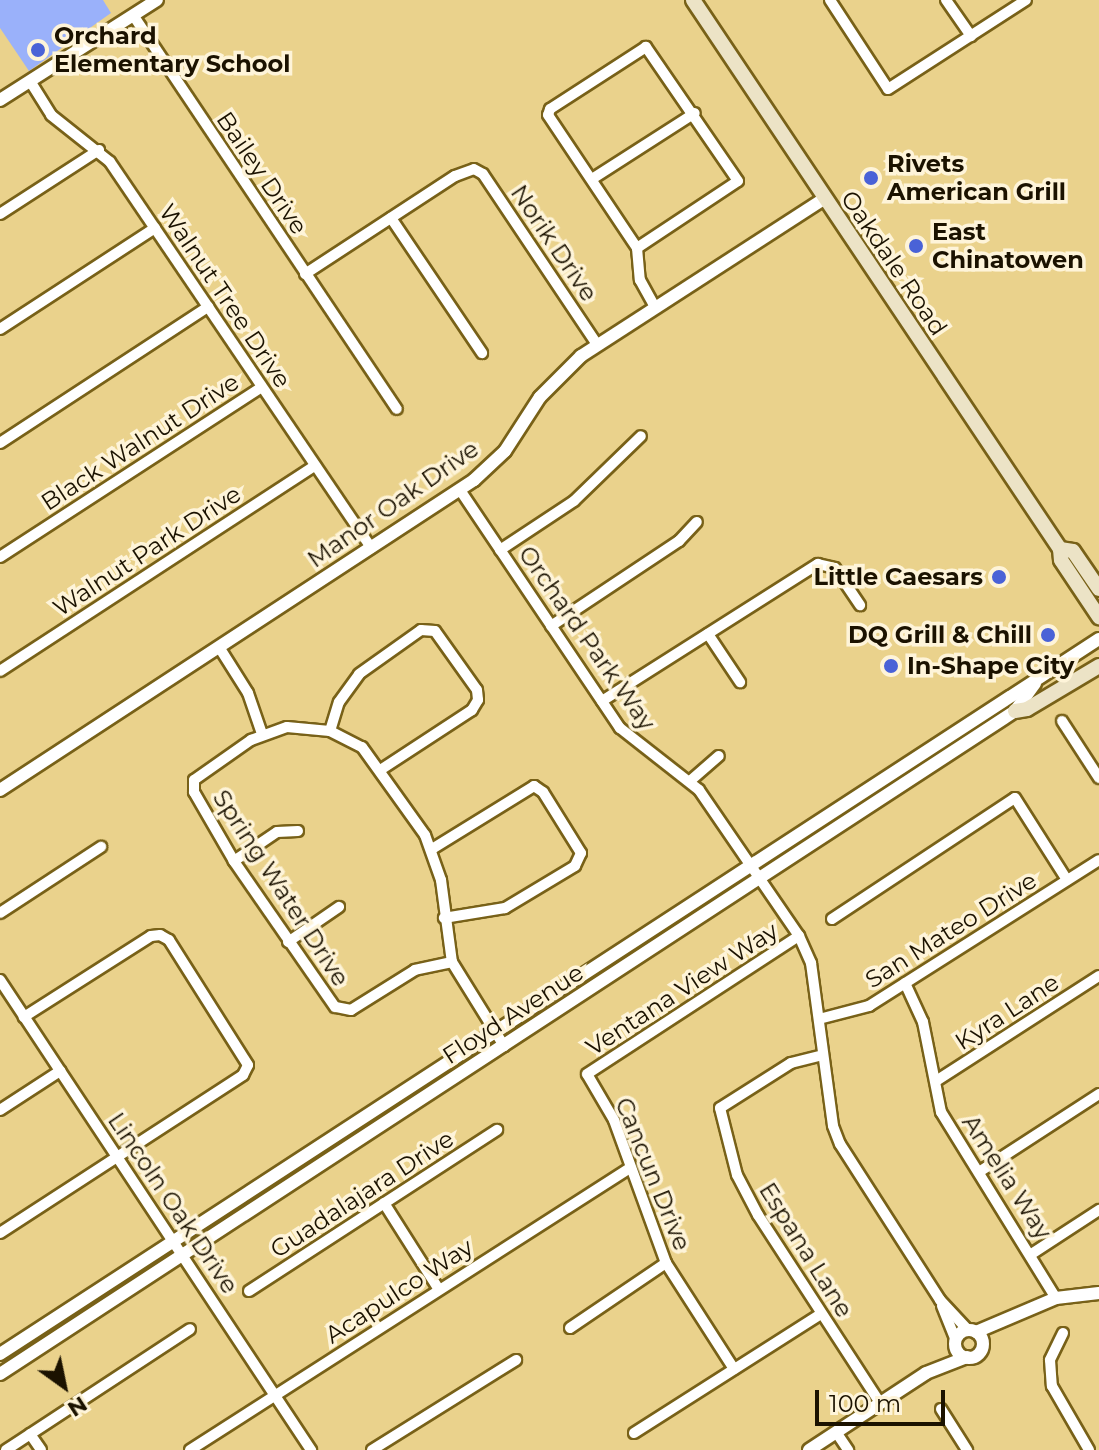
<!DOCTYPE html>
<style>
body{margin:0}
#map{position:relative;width:1099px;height:1450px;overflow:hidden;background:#ead28c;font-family:Montserrat,sans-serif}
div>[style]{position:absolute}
.green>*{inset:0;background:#9ab1fa}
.roads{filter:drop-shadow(2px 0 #786118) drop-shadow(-2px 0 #786118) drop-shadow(0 2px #786118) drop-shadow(0 -2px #786118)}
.minor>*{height:10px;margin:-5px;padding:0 5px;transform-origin:5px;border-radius:5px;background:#fff}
.tertiary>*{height:12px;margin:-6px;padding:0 6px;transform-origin:6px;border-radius:6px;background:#fff}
.tertiary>.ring{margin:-6px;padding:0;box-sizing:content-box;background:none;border:12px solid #fff;border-radius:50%}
.secondary>*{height:14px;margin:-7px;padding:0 7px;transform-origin:7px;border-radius:7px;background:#ece3c6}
.dots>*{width:22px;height:22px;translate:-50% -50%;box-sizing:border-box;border:4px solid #fef4d9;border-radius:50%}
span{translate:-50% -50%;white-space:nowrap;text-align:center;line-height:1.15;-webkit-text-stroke:7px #fef4d9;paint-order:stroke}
.poi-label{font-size:24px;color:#1b1200;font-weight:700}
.left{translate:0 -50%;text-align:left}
.right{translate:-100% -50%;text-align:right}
.street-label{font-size:24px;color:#1b1200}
.north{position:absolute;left:24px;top:1346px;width:80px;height:80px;-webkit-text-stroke:6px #fef4d9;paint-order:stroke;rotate:147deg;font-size:22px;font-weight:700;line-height:32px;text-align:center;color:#1b1200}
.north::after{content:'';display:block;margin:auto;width:28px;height:36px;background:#1b1200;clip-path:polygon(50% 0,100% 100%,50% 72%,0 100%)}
.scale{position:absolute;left:815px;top:1390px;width:130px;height:36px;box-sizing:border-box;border:4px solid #1b1200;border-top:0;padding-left:10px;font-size:24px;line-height:28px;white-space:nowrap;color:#1b1200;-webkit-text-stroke:6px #fef4d9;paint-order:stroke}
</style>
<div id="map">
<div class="green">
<div style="clip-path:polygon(0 0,103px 0,111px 13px,29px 71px,0 28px)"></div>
</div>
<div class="roads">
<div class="minor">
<div style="left:830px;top:0;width:106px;rotate:56.9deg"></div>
<div style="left:888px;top:89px;width:164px;rotate:-32.8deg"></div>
<div style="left:946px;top:0;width:44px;rotate:55.2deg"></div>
<div style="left:133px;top:15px;width:474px;rotate:56.2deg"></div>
<div style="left:30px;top:81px;width:40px;rotate:58deg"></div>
<div style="left:51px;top:115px;width:75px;rotate:38.5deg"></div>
<div style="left:110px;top:162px;width:466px;rotate:55.9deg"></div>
<div style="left:592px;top:179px;width:122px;rotate:-32.7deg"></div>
<div style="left:0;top:214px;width:118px;rotate:-32.9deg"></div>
<div style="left:391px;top:218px;width:163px;rotate:56deg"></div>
<div style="left:637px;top:248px;width:121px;rotate:-33.6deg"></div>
<div style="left:738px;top:181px;width:163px;rotate:-124.5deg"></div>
<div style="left:646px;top:47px;width:114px;rotate:147.1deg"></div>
<div style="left:550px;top:109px;width:6px;rotate:108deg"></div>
<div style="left:548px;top:115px;width:160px;rotate:56.2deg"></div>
<div style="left:637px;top:248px;width:32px;rotate:85deg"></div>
<div style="left:640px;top:280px;width:31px;rotate:61deg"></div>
<div style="left:305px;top:274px;width:179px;rotate:-33.2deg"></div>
<div style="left:455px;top:176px;width:20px;rotate:-20deg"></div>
<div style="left:474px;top:169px;width:10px;rotate:29deg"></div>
<div style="left:483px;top:174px;width:205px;rotate:56.2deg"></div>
<div style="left:0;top:329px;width:185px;rotate:-33.1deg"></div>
<div style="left:0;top:443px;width:249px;rotate:-33.2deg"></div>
<div style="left:460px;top:490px;width:287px;rotate:56.1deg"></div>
<div style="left:620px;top:728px;width:100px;rotate:38.1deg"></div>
<div style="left:699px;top:790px;width:177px;rotate:55.6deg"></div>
<div style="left:799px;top:936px;width:30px;rotate:66deg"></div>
<div style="left:811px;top:963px;width:164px;rotate:82.3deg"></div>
<div style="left:833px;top:1126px;width:19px;rotate:69deg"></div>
<div style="left:840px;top:1144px;width:185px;rotate:57.3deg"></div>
<div style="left:940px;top:1300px;width:41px;rotate:47deg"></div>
<div style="left:500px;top:550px;width:89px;rotate:-33.5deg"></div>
<div style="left:574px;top:501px;width:93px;rotate:-44.1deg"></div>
<div style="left:0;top:557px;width:312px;rotate:-33deg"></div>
<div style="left:551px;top:626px;width:154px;rotate:-33.6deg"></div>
<div style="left:679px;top:541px;width:26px;rotate:-47deg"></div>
<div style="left:708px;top:634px;width:58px;rotate:56.3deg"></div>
<div style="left:219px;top:647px;width:54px;rotate:57.8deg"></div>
<div style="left:248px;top:693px;width:43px;rotate:71.1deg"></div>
<div style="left:0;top:671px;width:376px;rotate:-33.1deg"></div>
<div style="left:602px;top:701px;width:256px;rotate:-32.4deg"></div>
<div style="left:818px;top:564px;width:17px;rotate:13deg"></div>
<div style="left:835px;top:568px;width:45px;rotate:56deg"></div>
<div style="left:1062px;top:721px;width:68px;rotate:57deg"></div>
<div style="left:330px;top:731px;width:30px;rotate:-73deg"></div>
<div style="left:339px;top:702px;width:34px;rotate:-54deg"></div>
<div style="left:359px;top:674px;width:76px;rotate:-35.4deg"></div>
<div style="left:421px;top:630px;width:14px;rotate:4deg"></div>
<div style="left:435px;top:631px;width:72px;rotate:54.6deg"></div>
<div style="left:477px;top:690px;width:10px;rotate:84deg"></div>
<div style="left:478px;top:700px;width:12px;rotate:121deg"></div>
<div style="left:472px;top:710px;width:108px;rotate:146.8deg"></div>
<div style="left:690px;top:781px;width:38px;rotate:-41deg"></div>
<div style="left:432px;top:849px;width:120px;rotate:-31.7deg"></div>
<div style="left:534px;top:786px;width:11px;rotate:34deg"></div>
<div style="left:543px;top:792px;width:72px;rotate:58.1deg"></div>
<div style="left:581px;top:853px;width:14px;rotate:115deg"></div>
<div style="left:575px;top:866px;width:82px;rotate:149deg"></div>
<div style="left:505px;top:908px;width:62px;rotate:170.7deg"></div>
<div style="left:234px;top:861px;width:52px;rotate:-34deg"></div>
<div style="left:277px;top:832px;width:21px;rotate:-3deg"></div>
<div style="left:0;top:913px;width:121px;rotate:-33.2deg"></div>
<div style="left:832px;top:919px;width:219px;rotate:-33.5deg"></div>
<div style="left:1015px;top:798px;width:97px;rotate:57.6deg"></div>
<div style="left:288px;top:942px;width:62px;rotate:-34.5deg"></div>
<div style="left:452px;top:962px;width:38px;rotate:168deg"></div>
<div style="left:415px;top:970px;width:75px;rotate:148deg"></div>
<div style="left:351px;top:1010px;width:16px;rotate:-169deg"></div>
<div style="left:335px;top:1007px;width:178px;rotate:-124.7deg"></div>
<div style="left:234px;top:861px;width:80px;rotate:-120.1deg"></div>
<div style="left:194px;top:792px;width:12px;rotate:-90deg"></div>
<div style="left:194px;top:780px;width:70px;rotate:-35.1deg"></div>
<div style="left:251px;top:740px;width:38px;rotate:-20deg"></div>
<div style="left:287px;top:727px;width:43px;rotate:5.3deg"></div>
<div style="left:330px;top:731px;width:36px;rotate:27deg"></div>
<div style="left:362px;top:747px;width:108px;rotate:54.4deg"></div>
<div style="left:425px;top:835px;width:48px;rotate:70.4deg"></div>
<div style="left:441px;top:880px;width:83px;rotate:82.4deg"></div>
<div style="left:452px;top:962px;width:99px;rotate:58.2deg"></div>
<div style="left:0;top:980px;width:564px;rotate:56.51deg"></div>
<div style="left:905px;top:983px;width:43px;rotate:65.2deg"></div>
<div style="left:923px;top:1022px;width:92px;rotate:78.7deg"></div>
<div style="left:941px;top:1112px;width:219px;rotate:58.3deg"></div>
<div style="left:819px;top:1019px;width:52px;rotate:-14.6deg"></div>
<div style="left:869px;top:1006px;width:272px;rotate:-32.4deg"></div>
<div style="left:823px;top:1055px;width:33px;rotate:166deg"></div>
<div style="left:791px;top:1063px;width:84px;rotate:147.6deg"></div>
<div style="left:720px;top:1108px;width:69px;rotate:75.8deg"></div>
<div style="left:737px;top:1175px;width:45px;rotate:62.3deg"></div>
<div style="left:758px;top:1215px;width:224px;rotate:57deg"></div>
<div style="left:936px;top:1081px;width:194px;rotate:-32.8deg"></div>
<div style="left:0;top:1110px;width:72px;rotate:-33deg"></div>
<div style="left:979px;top:1172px;width:143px;rotate:-33deg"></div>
<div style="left:384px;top:1203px;width:101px;rotate:57.6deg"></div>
<div style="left:0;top:1233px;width:290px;rotate:-33deg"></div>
<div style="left:243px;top:1075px;width:11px;rotate:-63deg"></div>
<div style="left:248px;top:1065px;width:148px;rotate:-122.3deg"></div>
<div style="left:169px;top:940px;width:10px;rotate:-151deg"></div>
<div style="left:160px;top:935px;width:9px;rotate:174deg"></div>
<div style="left:151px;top:936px;width:151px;rotate:147.5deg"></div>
<div style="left:1033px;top:1253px;width:79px;rotate:-33.1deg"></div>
<div style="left:249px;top:1291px;width:296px;rotate:-33deg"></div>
<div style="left:942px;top:1306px;width:37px;rotate:68deg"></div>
<div style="left:570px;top:1328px;width:116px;rotate:-34.1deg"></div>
<div style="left:1063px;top:1333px;width:30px;rotate:116deg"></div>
<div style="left:1050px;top:1360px;width:26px;rotate:86deg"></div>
<div style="left:1052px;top:1386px;width:74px;rotate:60deg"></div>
<div style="left:734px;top:1369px;width:126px;rotate:-122.7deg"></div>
<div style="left:666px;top:1263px;width:152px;rotate:-110deg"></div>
<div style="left:614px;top:1120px;width:53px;rotate:-120.4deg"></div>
<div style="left:587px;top:1074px;width:253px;rotate:-33.1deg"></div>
<div style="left:941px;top:1409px;width:49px;rotate:57.6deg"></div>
<div style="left:836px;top:1432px;width:22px;rotate:56deg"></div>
<div style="left:634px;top:1433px;width:222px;rotate:-32.5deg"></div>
<div style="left:30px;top:1434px;width:19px;rotate:55deg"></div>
<div style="left:6px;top:1450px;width:220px;rotate:-33.3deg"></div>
<div style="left:190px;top:1450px;width:523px;rotate:-32.66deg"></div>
<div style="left:372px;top:1450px;width:170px;rotate:-32deg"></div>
</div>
<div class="tertiary">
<div style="left:0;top:100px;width:186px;rotate:-32.5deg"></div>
<div style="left:0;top:790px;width:566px;rotate:-33.19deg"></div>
<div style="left:474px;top:480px;width:42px;rotate:-43.1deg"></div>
<div style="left:505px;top:451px;width:64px;rotate:-57.1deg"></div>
<div style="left:540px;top:397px;width:58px;rotate:-45deg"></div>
<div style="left:581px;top:356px;width:289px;rotate:-32.9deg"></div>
<div class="ring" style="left:955px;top:1330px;width:16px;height:16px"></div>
<div style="left:976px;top:1332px;width:87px;rotate:-23deg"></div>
<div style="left:1056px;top:1298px;width:43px;rotate:-6.6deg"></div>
<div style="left:0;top:1354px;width:1311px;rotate:-33.05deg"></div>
<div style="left:0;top:1374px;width:1212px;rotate:-33.15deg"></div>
<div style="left:1015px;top:711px;width:34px;rotate:-54deg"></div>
<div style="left:809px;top:1450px;width:140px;rotate:-33.3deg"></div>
<div style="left:926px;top:1373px;width:44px;rotate:-21.3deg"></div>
</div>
<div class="secondary">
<div style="left:693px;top:0;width:660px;rotate:56.24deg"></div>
<div style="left:1060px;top:549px;width:11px;rotate:85deg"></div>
<div style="left:1061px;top:560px;width:69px;rotate:56.3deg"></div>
<div style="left:1060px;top:549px;width:13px;rotate:9deg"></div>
<div style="left:1073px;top:551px;width:46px;rotate:55.6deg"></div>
<div style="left:1015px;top:711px;width:12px;rotate:-9deg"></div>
<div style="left:1027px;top:709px;width:84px;rotate:-30.8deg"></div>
</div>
</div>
<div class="dots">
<div style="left:38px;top:50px;background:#4a62d7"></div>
<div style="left:871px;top:178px;background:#4a62d7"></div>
<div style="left:916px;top:246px;background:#4a62d7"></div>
<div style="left:999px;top:577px;background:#4a62d7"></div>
<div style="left:1048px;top:635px;background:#4a62d7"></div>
<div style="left:891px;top:666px;background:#4a62d7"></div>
</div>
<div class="poi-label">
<span class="left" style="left:54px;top:50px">Orchard<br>Elementary School</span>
<span class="left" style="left:887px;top:178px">Rivets<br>American Grill</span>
<span class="left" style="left:932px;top:246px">East<br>Chinatowen</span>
<span class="right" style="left:983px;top:577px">Little Caesars</span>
<span class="right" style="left:1032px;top:635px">DQ Grill &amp; Chill</span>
<span class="left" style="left:907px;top:666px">In-Shape City</span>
</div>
<div class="street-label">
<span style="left:262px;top:173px;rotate:56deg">Bailey Drive</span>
<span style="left:554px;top:243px;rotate:56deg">Norik Drive</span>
<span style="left:894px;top:263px;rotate:56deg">Oakdale Road</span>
<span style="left:225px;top:296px;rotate:56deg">Walnut Tree Drive</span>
<span style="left:140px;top:442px;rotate:-33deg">Black Walnut Drive</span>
<span style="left:393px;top:504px;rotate:-35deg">Manor Oak Drive</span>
<span style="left:147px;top:551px;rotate:-33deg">Walnut Park Drive</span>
<span style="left:587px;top:638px;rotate:55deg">Orchard Park Way</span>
<span style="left:281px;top:888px;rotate:57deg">Spring Water Drive</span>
<span style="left:951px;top:930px;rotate:-32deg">San Mateo Drive</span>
<span style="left:682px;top:989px;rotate:-33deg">Ventana View Way</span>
<span style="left:1007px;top:1012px;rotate:-33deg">Kyra Lane</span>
<span style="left:513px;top:1014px;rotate:-33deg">Floyd Avenue</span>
<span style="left:653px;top:1174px;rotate:68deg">Cancun Drive</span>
<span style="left:1007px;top:1177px;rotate:57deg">Amelia Way</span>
<span style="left:362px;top:1194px;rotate:-33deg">Guadalajara Drive</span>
<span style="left:173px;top:1203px;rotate:56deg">Lincoln Oak Drive</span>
<span style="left:806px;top:1250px;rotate:58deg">Espana Lane</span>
<span style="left:399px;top:1291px;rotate:-33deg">Acapulco Way</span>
</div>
<div class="north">N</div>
<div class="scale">100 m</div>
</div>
